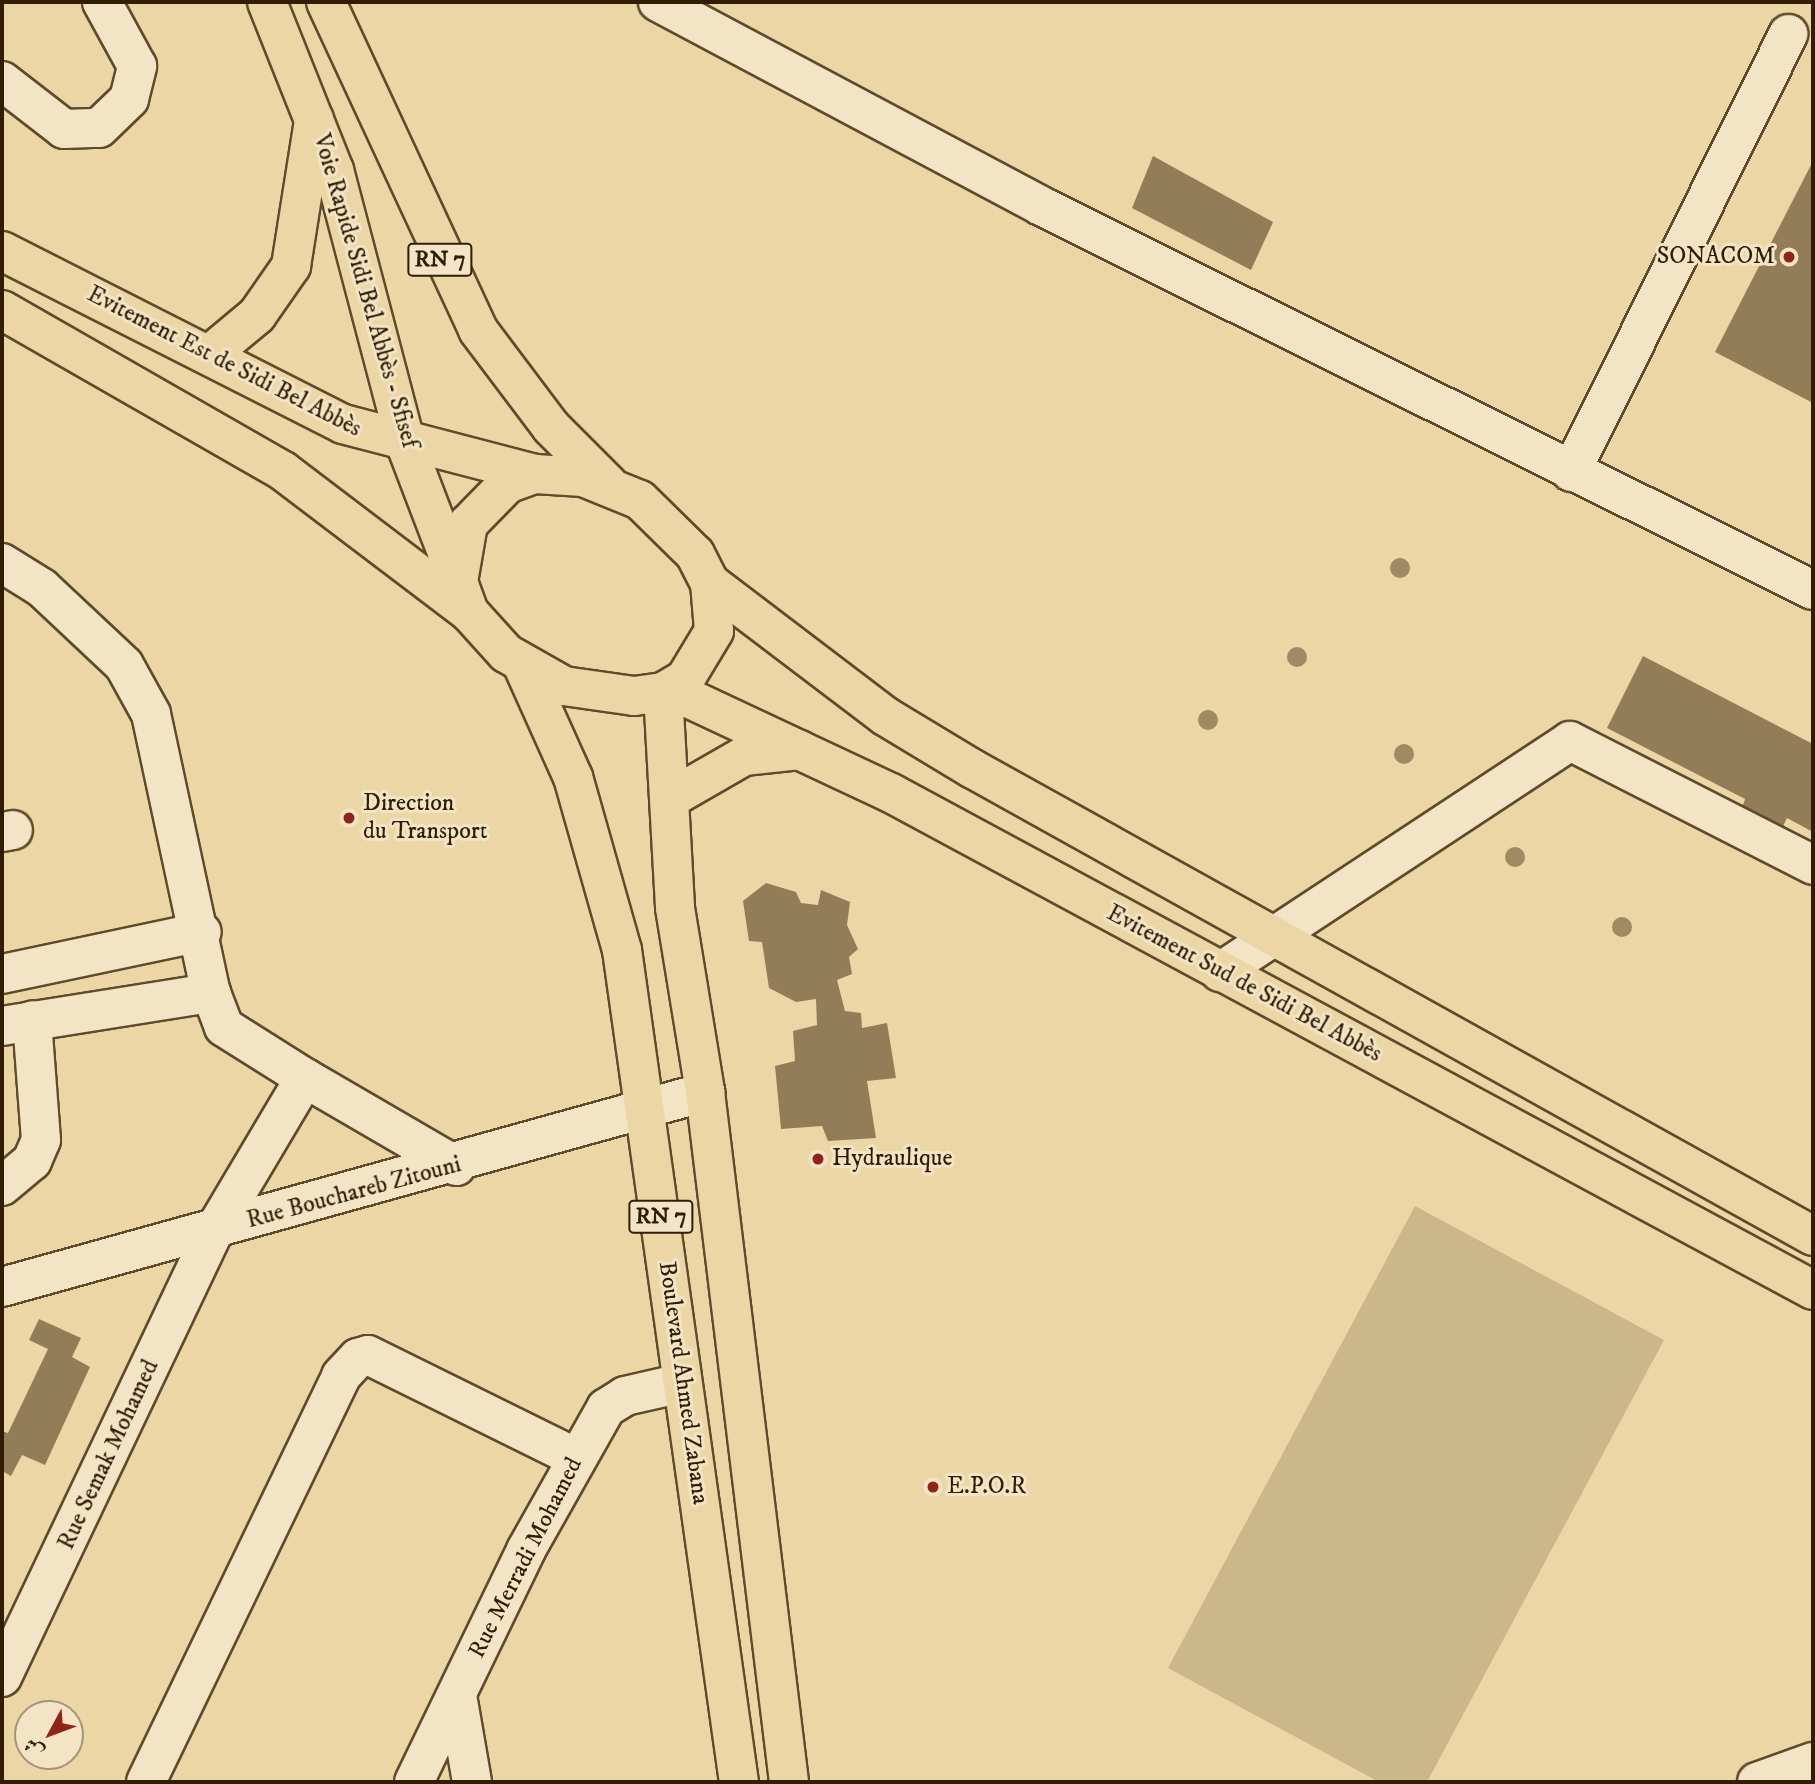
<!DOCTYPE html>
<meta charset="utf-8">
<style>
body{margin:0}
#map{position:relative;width:1815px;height:1784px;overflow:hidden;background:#ecd6a6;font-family:"IM FELL DW Pica",Amiri,serif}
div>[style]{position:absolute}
.green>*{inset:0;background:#ccb78a}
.building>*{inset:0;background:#927d58}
.roads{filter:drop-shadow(2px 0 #5f4b2c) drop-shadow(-2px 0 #5f4b2c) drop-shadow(0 2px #5f4b2c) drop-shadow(0 -2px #5f4b2c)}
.minor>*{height:38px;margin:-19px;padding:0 19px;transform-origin:19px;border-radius:19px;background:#f3e4c5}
.major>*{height:38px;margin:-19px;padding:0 19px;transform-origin:19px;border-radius:19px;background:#ecd6a6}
.highway>*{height:38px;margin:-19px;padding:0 19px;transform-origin:19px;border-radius:19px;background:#ecd6a6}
.trees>*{width:20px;height:20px;margin:-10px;border-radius:50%;background:#9e8a63}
.dots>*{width:19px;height:19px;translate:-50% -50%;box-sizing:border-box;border:4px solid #f3e4c5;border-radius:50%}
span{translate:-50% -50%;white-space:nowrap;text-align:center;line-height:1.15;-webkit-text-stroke:6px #f3e4c5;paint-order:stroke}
.shield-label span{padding:2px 5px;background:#f3e4c5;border:2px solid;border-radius:5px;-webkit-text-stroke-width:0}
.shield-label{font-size:23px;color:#301d04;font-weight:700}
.poi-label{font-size:24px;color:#301d04}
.right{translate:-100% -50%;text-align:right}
.left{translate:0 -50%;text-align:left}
.street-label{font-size:24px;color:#301d04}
.frame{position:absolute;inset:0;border:4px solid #301d04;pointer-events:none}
.north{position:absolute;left:14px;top:1700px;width:70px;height:70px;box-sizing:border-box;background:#f3e4c5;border:2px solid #a59478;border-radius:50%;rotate:229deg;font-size:19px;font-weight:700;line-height:28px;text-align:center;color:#301d04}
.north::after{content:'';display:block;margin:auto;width:24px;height:32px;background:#8f2418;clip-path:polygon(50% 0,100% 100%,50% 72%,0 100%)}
</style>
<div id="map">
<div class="green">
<div style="clip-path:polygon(1415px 1206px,1664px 1340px,1427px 1782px,1379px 1782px,1168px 1668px)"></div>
</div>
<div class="building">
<div style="clip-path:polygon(1153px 156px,1273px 222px,1251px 270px,1132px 208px)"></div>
<div style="clip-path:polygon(1813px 161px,1813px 403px,1715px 352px)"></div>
<div style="clip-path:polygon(1643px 656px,1813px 744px,1813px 832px,1787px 818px,1775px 843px,1737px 823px,1745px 799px,1607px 728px)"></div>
<div style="clip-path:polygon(766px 883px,796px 892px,801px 903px,818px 905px,821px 890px,850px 902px,847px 925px,858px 949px,849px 957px,852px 974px,837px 980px,845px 1011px,861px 1013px,862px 1028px,887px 1023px,896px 1078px,867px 1081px,876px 1138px,828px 1141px,822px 1126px,781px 1129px,775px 1066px,795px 1061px,793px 1031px,817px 1025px,816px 999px,796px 1002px,769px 988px,762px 942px,749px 941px,743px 901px)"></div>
<div style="clip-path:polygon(39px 1319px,81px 1338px,72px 1357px,90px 1367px,45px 1465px,22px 1455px,11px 1476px,2px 1471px,2px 1431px,8px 1433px,48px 1349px,29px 1340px)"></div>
</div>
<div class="roads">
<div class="minor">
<div style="left:658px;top:2px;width:434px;rotate:28deg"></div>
<div style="left:1041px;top:206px;width:862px;rotate:26.45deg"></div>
<div style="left:2px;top:81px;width:78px;rotate:37.7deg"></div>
<div style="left:64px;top:129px;width:35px;rotate:-2deg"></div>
<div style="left:99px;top:128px;width:42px;rotate:-44deg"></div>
<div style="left:129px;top:99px;width:34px;rotate:-76deg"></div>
<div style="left:137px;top:66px;width:73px;rotate:-118.7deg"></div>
<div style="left:1571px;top:472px;width:489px;rotate:-63.6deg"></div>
<div style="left:2px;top:563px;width:47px;rotate:32deg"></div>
<div style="left:42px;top:588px;width:112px;rotate:43.2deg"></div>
<div style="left:124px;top:665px;width:56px;rotate:61.1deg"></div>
<div style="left:151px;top:714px;width:285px;rotate:77.9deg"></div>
<div style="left:211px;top:993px;width:36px;rotate:69deg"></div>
<div style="left:224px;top:1027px;width:96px;rotate:32.2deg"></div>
<div style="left:2px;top:832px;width:11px;rotate:-10deg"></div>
<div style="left:1220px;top:972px;width:419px;rotate:-33.4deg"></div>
<div style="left:1570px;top:741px;width:273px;rotate:27deg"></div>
<div style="left:2px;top:974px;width:204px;rotate:-11.9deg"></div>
<div style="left:2px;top:1026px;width:212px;rotate:-9deg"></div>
<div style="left:2px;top:1186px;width:39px;rotate:-40deg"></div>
<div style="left:32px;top:1161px;width:23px;rotate:-67deg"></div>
<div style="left:41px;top:1140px;width:120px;rotate:-94.3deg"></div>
<div style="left:2px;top:1287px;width:730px;rotate:-15.5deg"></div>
<div style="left:2px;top:1677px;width:494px;rotate:-64.6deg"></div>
<div style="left:214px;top:1231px;width:178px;rotate:-59.3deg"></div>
<div style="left:305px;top:1078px;width:175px;rotate:30.2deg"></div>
<div style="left:457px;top:1695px;width:88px;rotate:80.2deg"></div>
<div style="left:146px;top:1782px;width:450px;rotate:-64.3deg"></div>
<div style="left:341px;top:1376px;width:25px;rotate:-47deg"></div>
<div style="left:358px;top:1358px;width:10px;rotate:-17deg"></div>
<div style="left:368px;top:1355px;width:232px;rotate:26.3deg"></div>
<div style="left:414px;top:1782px;width:258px;rotate:-64.2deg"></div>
<div style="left:526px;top:1550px;width:163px;rotate:-60.6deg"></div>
<div style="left:606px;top:1408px;width:22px;rotate:-32deg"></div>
<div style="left:625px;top:1396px;width:58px;rotate:-12.8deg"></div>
<div style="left:1757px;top:1782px;width:59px;rotate:-19.7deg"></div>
</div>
<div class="major">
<div style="left:523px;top:666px;width:122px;rotate:65.8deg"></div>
<div style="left:573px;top:777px;width:180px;rotate:74.2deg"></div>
<div style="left:622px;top:950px;width:840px;rotate:82deg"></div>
<div style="left:663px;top:692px;width:216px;rotate:86.8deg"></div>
<div style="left:675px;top:908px;width:186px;rotate:80.7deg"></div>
<div style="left:705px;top:1092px;width:695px;rotate:83.06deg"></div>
</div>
<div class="highway">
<div style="left:267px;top:2px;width:181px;rotate:68.3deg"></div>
<div style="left:334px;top:170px;width:284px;rotate:75.3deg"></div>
<div style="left:406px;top:445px;width:140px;rotate:69.1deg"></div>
<div style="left:326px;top:2px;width:362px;rotate:65.1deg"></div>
<div style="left:478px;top:330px;width:121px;rotate:53deg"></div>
<div style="left:551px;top:427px;width:81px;rotate:45deg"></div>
<div style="left:2px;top:251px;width:382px;rotate:26.9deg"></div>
<div style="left:343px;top:424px;width:198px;rotate:14.6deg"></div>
<div style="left:2px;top:310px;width:324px;rotate:29.8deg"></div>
<div style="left:283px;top:471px;width:233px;rotate:37.2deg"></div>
<div style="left:209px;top:355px;width:62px;rotate:-39.8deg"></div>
<div style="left:257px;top:315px;width:60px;rotate:-55.2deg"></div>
<div style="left:291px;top:266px;width:148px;rotate:-81deg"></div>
<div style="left:535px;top:474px;width:48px;rotate:3.6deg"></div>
<div style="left:583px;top:477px;width:61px;rotate:22deg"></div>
<div style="left:640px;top:500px;width:77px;rotate:44.5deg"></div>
<div style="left:695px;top:554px;width:33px;rotate:63deg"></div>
<div style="left:710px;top:583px;width:48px;rotate:85.2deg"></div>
<div style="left:714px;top:631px;width:56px;rotate:121.1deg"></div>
<div style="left:685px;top:679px;width:26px;rotate:149deg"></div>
<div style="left:663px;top:692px;width:29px;rotate:172deg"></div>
<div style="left:634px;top:696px;width:71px;rotate:-171.9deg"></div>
<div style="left:564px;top:686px;width:67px;rotate:-150.4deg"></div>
<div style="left:506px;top:653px;width:55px;rotate:-132.1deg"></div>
<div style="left:469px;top:612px;width:32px;rotate:-110deg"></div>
<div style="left:458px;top:582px;width:59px;rotate:-80.2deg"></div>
<div style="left:468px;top:524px;width:56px;rotate:-45.7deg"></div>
<div style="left:507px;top:484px;width:30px;rotate:-20deg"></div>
<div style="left:710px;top:583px;width:220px;rotate:37.2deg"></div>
<div style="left:885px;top:716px;width:103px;rotate:31.1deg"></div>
<div style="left:973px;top:769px;width:961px;rotate:29.07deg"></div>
<div style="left:669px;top:689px;width:245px;rotate:25.1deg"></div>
<div style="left:891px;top:793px;width:1047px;rotate:28.33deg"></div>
<div style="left:671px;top:798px;width:84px;rotate:-29.9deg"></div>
<div style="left:744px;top:756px;width:56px;rotate:-6.1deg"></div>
</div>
</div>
<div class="trees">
<div style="left:1400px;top:568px"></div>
<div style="left:1297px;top:657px"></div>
<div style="left:1208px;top:720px"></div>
<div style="left:1404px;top:754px"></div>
<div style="left:1515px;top:857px"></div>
<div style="left:1622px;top:927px"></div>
</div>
<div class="dots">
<div style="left:1789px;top:257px;background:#8f2418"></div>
<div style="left:349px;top:818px;background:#8f2418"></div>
<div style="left:818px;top:1159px;background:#8f2418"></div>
<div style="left:933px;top:1487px;background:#8f2418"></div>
</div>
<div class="shield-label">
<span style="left:440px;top:260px">RN 7</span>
<span style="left:661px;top:1217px">RN 7</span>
</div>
<div class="poi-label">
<span class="right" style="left:1775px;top:257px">SONACOM</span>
<span class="left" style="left:363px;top:818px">Direction<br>du Transport</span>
<span class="left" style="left:832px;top:1159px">Hydraulique</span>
<span class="left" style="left:947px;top:1487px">E.P.O.R</span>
</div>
<div class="street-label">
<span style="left:365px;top:291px;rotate:74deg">Voie Rapide Sidi Bel Abbès - Sfisef</span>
<span style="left:224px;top:362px;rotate:27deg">Evitement Est de Sidi Bel Abbès</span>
<span style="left:1244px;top:984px;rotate:28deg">Evitement Sud de Sidi Bel Abbès</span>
<span style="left:354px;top:1193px;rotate:-15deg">Rue Bouchareb Zitouni</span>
<span style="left:683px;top:1383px;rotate:82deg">Boulevard Ahmed Zabana</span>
<span style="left:109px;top:1455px;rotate:-65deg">Rue Semak Mohamed</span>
<span style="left:526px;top:1558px;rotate:-63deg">Rue Merradi Mohamed</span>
</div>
<div class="frame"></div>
<div class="north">ش</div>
</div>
